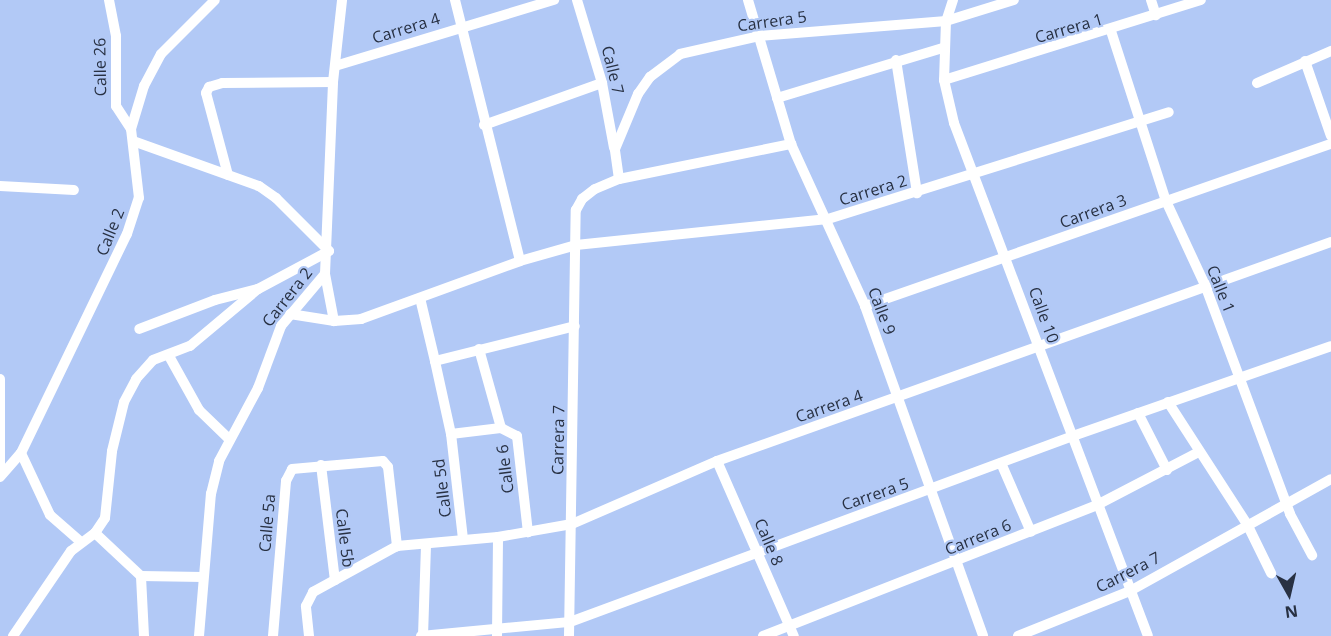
<!DOCTYPE html>
<style>
body{margin:0}
#map{position:relative;width:1331px;height:636px;overflow:hidden;background:#b2c9f6;font-family:"Open Sans",sans-serif}
div>[style]{position:absolute}
.minor>*{height:10px;margin:-5px;padding:0 5px;transform-origin:5px;border-radius:5px;background:#fff}
span{translate:-50% -50%;white-space:nowrap;text-align:center;line-height:1.15;-webkit-text-stroke:4.5px #b2c9f6;paint-order:stroke}
.street-label{font-size:16px;color:#283143}
.north{position:absolute;left:1259px;top:564px;width:60px;height:60px;-webkit-text-stroke:4px #b2c9f6;paint-order:stroke;rotate:172deg;font-size:16px;font-weight:700;line-height:24px;text-align:center;color:#283143}
.north::after{content:'';display:block;margin:auto;width:21px;height:27px;background:#283143;clip-path:polygon(50% 0,100% 100%,50% 72%,0 100%)}
</style>
<div id="map">
<div class="minor">
<div style="left:109px;top:0;width:37px;rotate:79deg"></div>
<div style="left:116px;top:36px;width:70px;rotate:90deg"></div>
<div style="left:116px;top:106px;width:27px;rotate:57deg"></div>
<div style="left:455px;top:0;width:269px;rotate:76deg"></div>
<div style="left:577px;top:0;width:87px;rotate:73.2deg"></div>
<div style="left:602px;top:83px;width:66px;rotate:79.5deg"></div>
<div style="left:748px;top:0;width:150px;rotate:73.4deg"></div>
<div style="left:791px;top:144px;width:178px;rotate:65.4deg"></div>
<div style="left:865px;top:306px;width:350px;rotate:70.3deg"></div>
<div style="left:953px;top:0;width:22px;rotate:108deg"></div>
<div style="left:946px;top:21px;width:59px;rotate:91.9deg"></div>
<div style="left:944px;top:80px;width:44px;rotate:76.9deg"></div>
<div style="left:954px;top:123px;width:548px;rotate:69.29deg"></div>
<div style="left:1151px;top:0;width:16px;rotate:72deg"></div>
<div style="left:1111px;top:31px;width:179px;rotate:72.1deg"></div>
<div style="left:1166px;top:201px;width:93px;rotate:65.1deg"></div>
<div style="left:1205px;top:285px;width:244px;rotate:69.6deg"></div>
<div style="left:1290px;top:514px;width:47px;rotate:61.8deg"></div>
<div style="left:896px;top:60px;width:135px;rotate:81deg"></div>
<div style="left:1305px;top:61px;width:79px;rotate:70.9deg"></div>
<div style="left:335px;top:66px;width:229px;rotate:-16.8deg"></div>
<div style="left:944px;top:80px;width:269px;rotate:-17.3deg"></div>
<div style="left:1257px;top:83px;width:81px;rotate:-23.4deg"></div>
<div style="left:777px;top:98px;width:173px;rotate:-16.8deg"></div>
<div style="left:484px;top:125px;width:125px;rotate:-19.6deg"></div>
<div style="left:133px;top:141px;width:134px;rotate:19.7deg"></div>
<div style="left:259px;top:186px;width:21px;rotate:35deg"></div>
<div style="left:276px;top:198px;width:75px;rotate:45deg"></div>
<div style="left:329px;top:251px;width:81px;rotate:151.8deg"></div>
<div style="left:258px;top:289px;width:44px;rotate:165.7deg"></div>
<div style="left:215px;top:300px;width:81px;rotate:159.1deg"></div>
<div style="left:228px;top:175px;width:85px;rotate:-105deg"></div>
<div style="left:206px;top:93px;width:7px;rotate:-63deg"></div>
<div style="left:209px;top:87px;width:14px;rotate:-17deg"></div>
<div style="left:222px;top:83px;width:111px;rotate:-0.5deg"></div>
<div style="left:619px;top:179px;width:30px;rotate:-98deg"></div>
<div style="left:615px;top:149px;width:60px;rotate:-67.3deg"></div>
<div style="left:638px;top:94px;width:21px;rotate:-55deg"></div>
<div style="left:650px;top:77px;width:38px;rotate:-37deg"></div>
<div style="left:680px;top:54px;width:81px;rotate:-12.8deg"></div>
<div style="left:759px;top:36px;width:188px;rotate:-4.6deg"></div>
<div style="left:946px;top:21px;width:71px;rotate:-17.2deg"></div>
<div style="left:0;top:186px;width:74px;rotate:3.1deg"></div>
<div style="left:325px;top:274px;width:48px;rotate:79.2deg"></div>
<div style="left:420px;top:298px;width:65px;rotate:76.6deg"></div>
<div style="left:865px;top:306px;width:493px;rotate:-19.2deg"></div>
<div style="left:290px;top:314px;width:45px;rotate:9deg"></div>
<div style="left:334px;top:321px;width:27px;rotate:-4deg"></div>
<div style="left:361px;top:319px;width:169px;rotate:-20deg"></div>
<div style="left:520px;top:261px;width:58px;rotate:-15.9deg"></div>
<div style="left:576px;top:245px;width:253px;rotate:-5.9deg"></div>
<div style="left:828px;top:219px;width:357px;rotate:-17.4deg"></div>
<div style="left:479px;top:349px;width:82px;rotate:74.4deg"></div>
<div style="left:169px;top:356px;width:62px;rotate:60.9deg"></div>
<div style="left:199px;top:410px;width:42px;rotate:44deg"></div>
<div style="left:0;top:379px;width:97px;rotate:90deg"></div>
<div style="left:1168px;top:402px;width:145px;rotate:57.1deg"></div>
<div style="left:1247px;top:524px;width:55px;rotate:63.9deg"></div>
<div style="left:1138px;top:413px;width:64px;rotate:63deg"></div>
<div style="left:451px;top:434px;width:50px;rotate:-6.8deg"></div>
<div style="left:501px;top:428px;width:18px;rotate:27deg"></div>
<div style="left:517px;top:436px;width:97px;rotate:83.5deg"></div>
<div style="left:21px;top:453px;width:68px;rotate:64.9deg"></div>
<div style="left:50px;top:515px;width:41px;rotate:41.1deg"></div>
<div style="left:717px;top:461px;width:191px;rotate:66.3deg"></div>
<div style="left:1001px;top:463px;width:75px;rotate:66.5deg"></div>
<div style="left:321px;top:465px;width:116px;rotate:83.1deg"></div>
<div style="left:0;top:477px;width:32px;rotate:-49deg"></div>
<div style="left:21px;top:453px;width:243px;rotate:-64.2deg"></div>
<div style="left:127px;top:234px;width:38px;rotate:-72deg"></div>
<div style="left:139px;top:198px;width:69px;rotate:-96.6deg"></div>
<div style="left:131px;top:129px;width:45px;rotate:-73.2deg"></div>
<div style="left:144px;top:86px;width:36px;rotate:-62deg"></div>
<div style="left:161px;top:54px;width:76px;rotate:-45deg"></div>
<div style="left:95px;top:533px;width:63px;rotate:43.1deg"></div>
<div style="left:463px;top:539px;width:106px;rotate:-96.5deg"></div>
<div style="left:451px;top:434px;width:75px;rotate:-102.4deg"></div>
<div style="left:435px;top:361px;width:144px;rotate:-14deg"></div>
<div style="left:497px;top:635px;width:98px;rotate:-89.4deg"></div>
<div style="left:13px;top:636px;width:103px;rotate:-55.7deg"></div>
<div style="left:71px;top:551px;width:30px;rotate:-37deg"></div>
<div style="left:95px;top:533px;width:18px;rotate:-56deg"></div>
<div style="left:105px;top:518px;width:67px;rotate:-84deg"></div>
<div style="left:112px;top:451px;width:50px;rotate:-76.2deg"></div>
<div style="left:124px;top:402px;width:26px;rotate:-62deg"></div>
<div style="left:136px;top:379px;width:25px;rotate:-48deg"></div>
<div style="left:153px;top:360px;width:40px;rotate:-21deg"></div>
<div style="left:190px;top:346px;width:89px;rotate:-40deg"></div>
<div style="left:144px;top:636px;width:60px;rotate:-92.9deg"></div>
<div style="left:141px;top:576px;width:62px;rotate:0.9deg"></div>
<div style="left:199px;top:636px;width:143px;rotate:-85.2deg"></div>
<div style="left:211px;top:494px;width:34px;rotate:-76deg"></div>
<div style="left:219px;top:461px;width:83px;rotate:-61.9deg"></div>
<div style="left:258px;top:388px;width:66px;rotate:-69.6deg"></div>
<div style="left:281px;top:326px;width:68px;rotate:-49.8deg"></div>
<div style="left:325px;top:274px;width:192px;rotate:-87.6deg"></div>
<div style="left:333px;top:82px;width:82px;rotate:-83.7deg"></div>
<div style="left:273px;top:636px;width:156px;rotate:-85.2deg"></div>
<div style="left:286px;top:481px;width:13px;rotate:-63deg"></div>
<div style="left:292px;top:469px;width:91px;rotate:-5deg"></div>
<div style="left:383px;top:461px;width:8px;rotate:50deg"></div>
<div style="left:388px;top:467px;width:80px;rotate:83.5deg"></div>
<div style="left:309px;top:636px;width:30px;rotate:-96deg"></div>
<div style="left:306px;top:606px;width:16px;rotate:-63deg"></div>
<div style="left:313px;top:592px;width:96px;rotate:-28.7deg"></div>
<div style="left:397px;top:546px;width:101px;rotate:-5.1deg"></div>
<div style="left:498px;top:537px;width:75px;rotate:-10deg"></div>
<div style="left:572px;top:524px;width:158px;rotate:-23.5deg"></div>
<div style="left:717px;top:461px;width:652px;rotate:-19.63deg"></div>
<div style="left:421px;top:636px;width:150px;rotate:-5.4deg"></div>
<div style="left:570px;top:622px;width:533px;rotate:-20.3deg"></div>
<div style="left:1070px;top:437px;width:276px;rotate:-19.2deg"></div>
<div style="left:423px;top:636px;width:92px;rotate:-88.1deg"></div>
<div style="left:569px;top:636px;width:426px;rotate:-89.1deg"></div>
<div style="left:576px;top:210px;width:13px;rotate:-61deg"></div>
<div style="left:582px;top:199px;width:16px;rotate:-38deg"></div>
<div style="left:595px;top:189px;width:26px;rotate:-23deg"></div>
<div style="left:619px;top:179px;width:176px;rotate:-11.5deg"></div>
<div style="left:763px;top:636px;width:359px;rotate:-21.4deg"></div>
<div style="left:1097px;top:505px;width:115px;rotate:-27.5deg"></div>
<div style="left:1018px;top:636px;width:121px;rotate:-21.9deg"></div>
<div style="left:1130px;top:591px;width:230px;rotate:-29.1deg"></div>
</div>
<div class="street-label">
<span style="left:772px;top:21px;rotate:-8deg">Carrera 5</span>
<span style="left:406px;top:28px;rotate:-17deg">Carrera 4</span>
<span style="left:1069px;top:28px;rotate:-16deg">Carrera 1</span>
<span style="left:100px;top:67px;rotate:-91deg">Calle 26</span>
<span style="left:613px;top:70px;rotate:76deg">Calle 7</span>
<span style="left:873px;top:190px;rotate:-17deg">Carrera 2</span>
<span style="left:1093px;top:211px;rotate:-20deg">Carrera 3</span>
<span style="left:110px;top:232px;rotate:-68deg">Calle 2</span>
<span style="left:1221px;top:289px;rotate:68deg">Calle 1</span>
<span style="left:287px;top:297px;rotate:-52deg">Carrera 2</span>
<span style="left:882px;top:311px;rotate:69deg">Calle 9</span>
<span style="left:1044px;top:315px;rotate:70deg">Calle 10</span>
<span style="left:829px;top:406px;rotate:-19deg">Carrera 4</span>
<span style="left:558px;top:440px;rotate:-89deg">Carrera 7</span>
<span style="left:505px;top:469px;rotate:-97deg">Calle 6</span>
<span style="left:442px;top:488px;rotate:-97deg">Calle 5d</span>
<span style="left:875px;top:494px;rotate:-19deg">Carrera 5</span>
<span style="left:267px;top:523px;rotate:-85deg">Calle 5a</span>
<span style="left:978px;top:537px;rotate:-22deg">Carrera 6</span>
<span style="left:345px;top:538px;rotate:83deg">Calle 5b</span>
<span style="left:769px;top:542px;rotate:67deg">Calle 8</span>
<span style="left:1128px;top:572px;rotate:-27deg">Carrera 7</span>
</div>
<div class="north">N</div>
</div>
